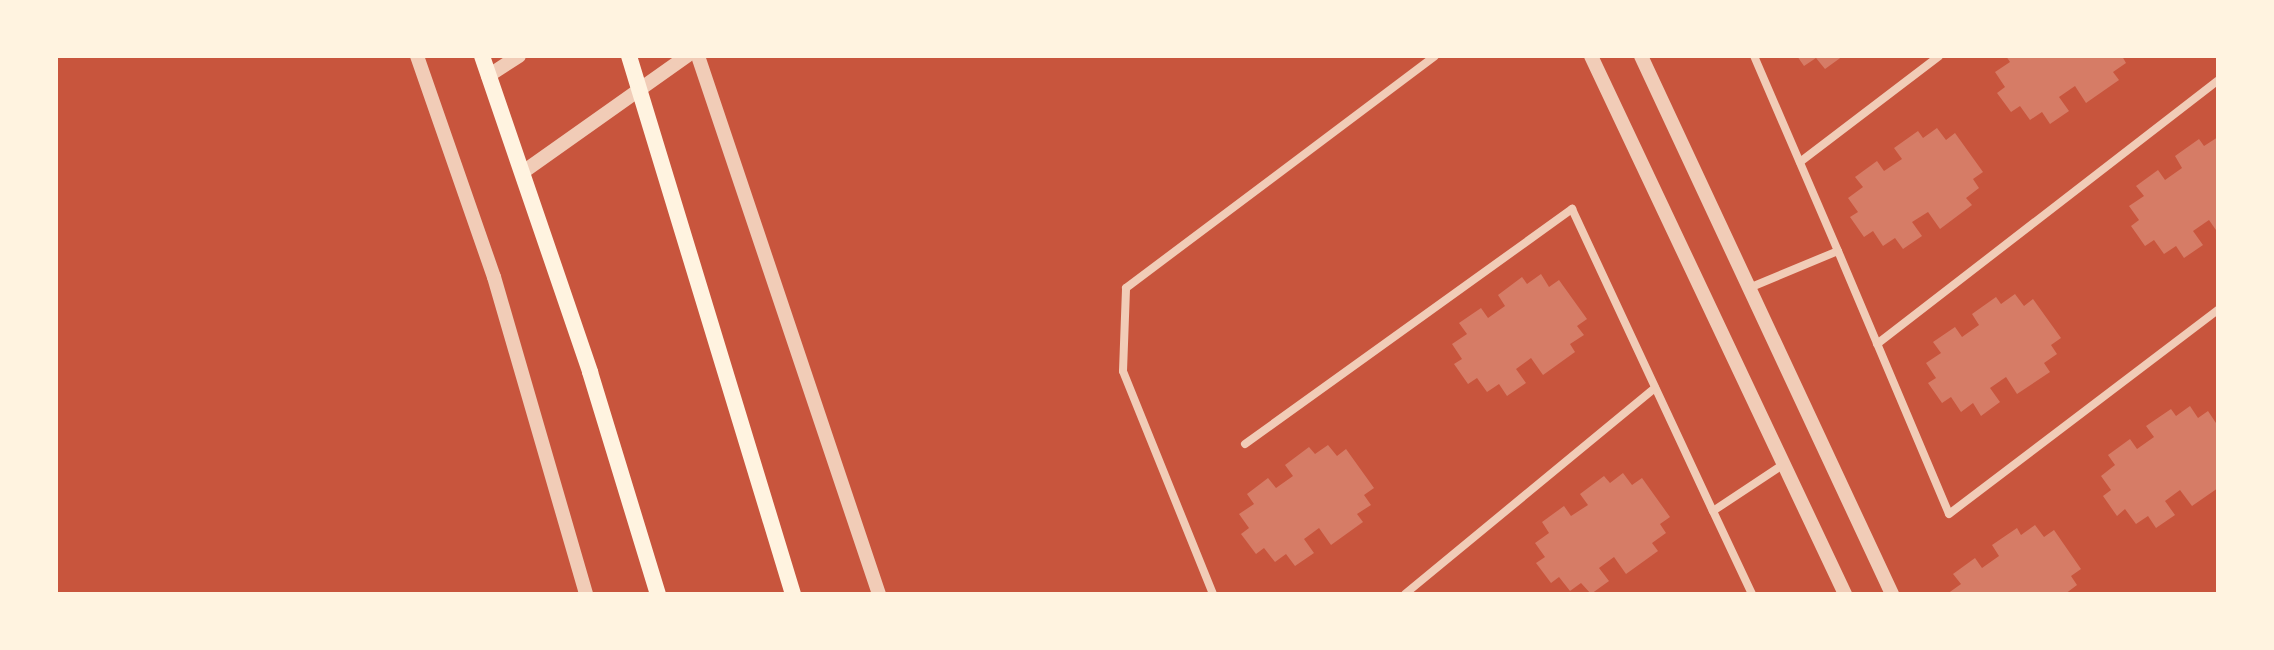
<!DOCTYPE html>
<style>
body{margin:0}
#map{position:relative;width:2274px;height:650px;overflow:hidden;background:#c8553d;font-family:"Archivo Narrow",sans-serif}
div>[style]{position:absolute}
.building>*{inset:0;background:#d67c66}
.minor>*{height:8px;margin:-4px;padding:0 4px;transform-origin:4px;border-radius:4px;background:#f1ccb7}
.tertiary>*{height:14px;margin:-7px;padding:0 7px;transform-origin:7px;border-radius:7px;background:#f1ccb7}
.secondary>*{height:16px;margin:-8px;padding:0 8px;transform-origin:8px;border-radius:8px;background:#fff3e0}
span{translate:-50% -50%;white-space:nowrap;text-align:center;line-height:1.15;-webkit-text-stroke:7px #fff3e0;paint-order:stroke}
.frame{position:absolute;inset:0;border:58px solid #fff3e0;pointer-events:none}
</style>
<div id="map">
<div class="building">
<div style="clip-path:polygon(1797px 56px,1843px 56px,1825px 69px,1816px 58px,1804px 66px)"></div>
<div style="clip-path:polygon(2006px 56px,2122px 56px,2126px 63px,2113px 72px,2119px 80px,2086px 103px,2075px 86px,2059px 97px,2069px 111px,2050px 124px,2042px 112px,2030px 120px,2020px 106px,2011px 112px,1997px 93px,2005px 87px,1995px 72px,2010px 62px)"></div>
<div style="clip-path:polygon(1937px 128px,1946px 140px,1955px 133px,1983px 172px,1973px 179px,1979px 188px,1966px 198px,1972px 205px,1940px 229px,1928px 212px,1912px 222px,1922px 236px,1903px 249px,1895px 238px,1883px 246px,1873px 231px,1864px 237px,1850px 217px,1858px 212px,1848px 198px,1863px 187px,1855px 177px,1877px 161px,1884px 171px,1902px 159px,1894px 148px,1918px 131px,1923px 138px)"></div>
<div style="clip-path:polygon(2218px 137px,2218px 233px,2209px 220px,2193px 231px,2203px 245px,2184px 258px,2176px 246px,2164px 254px,2154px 240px,2145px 246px,2131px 226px,2139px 220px,2129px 206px,2144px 196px,2136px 186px,2158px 170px,2165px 180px,2182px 168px,2175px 156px,2199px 139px,2204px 146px)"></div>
<div style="clip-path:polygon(1541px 274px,1549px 287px,1559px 280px,1587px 319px,1577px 326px,1584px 335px,1570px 344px,1575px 352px,1543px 375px,1531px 358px,1516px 369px,1526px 383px,1507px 396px,1499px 384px,1487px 392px,1477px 378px,1468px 384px,1454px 364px,1462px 359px,1452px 344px,1467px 334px,1459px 323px,1481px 308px,1488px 318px,1505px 306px,1498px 295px,1522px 277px,1527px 284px)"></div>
<div style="clip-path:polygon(2015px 294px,2024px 306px,2033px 299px,2061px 338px,2051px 345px,2057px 354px,2044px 363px,2050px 372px,2017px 394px,2006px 377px,1990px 388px,2000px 402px,1981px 416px,1973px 403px,1961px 412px,1951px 397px,1942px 403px,1928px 383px,1936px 378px,1926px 363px,1941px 353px,1933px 342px,1955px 327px,1962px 337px,1979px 325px,1972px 314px,1996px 297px,2001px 304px)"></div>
<div style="clip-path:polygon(2190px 406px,2198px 418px,2208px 411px,2218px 426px,2218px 488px,2192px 506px,2180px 490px,2165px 501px,2175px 515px,2156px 528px,2148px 516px,2136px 524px,2125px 509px,2117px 516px,2103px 496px,2111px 490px,2101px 476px,2115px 465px,2108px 455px,2130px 439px,2137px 449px,2154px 437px,2146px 426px,2171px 409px,2176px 416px)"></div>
<div style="clip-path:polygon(1328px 445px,1337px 456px,1346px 449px,1374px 488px,1364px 495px,1371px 505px,1357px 514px,1363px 522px,1331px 545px,1319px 528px,1304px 539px,1314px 553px,1295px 566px,1286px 554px,1275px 562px,1264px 548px,1256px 554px,1241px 534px,1249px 528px,1239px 514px,1254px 504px,1247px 494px,1268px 478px,1276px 488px,1293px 476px,1285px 465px,1309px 447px,1315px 454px)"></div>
<div style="clip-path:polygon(1623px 473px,1632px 485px,1642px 478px,1670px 517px,1660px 524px,1666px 533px,1652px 543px,1658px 551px,1626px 574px,1614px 557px,1599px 568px,1609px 581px,1591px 594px,1581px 583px,1570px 591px,1559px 577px,1551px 583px,1536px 563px,1545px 557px,1535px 543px,1549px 533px,1542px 522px,1564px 506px,1571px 516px,1588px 505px,1580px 494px,1604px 476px,1610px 483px)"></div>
<div style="clip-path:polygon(2035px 525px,2044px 537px,2054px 530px,2081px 569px,2071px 576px,2077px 585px,2065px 594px,1947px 594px,1961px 584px,1953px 574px,1975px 558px,1982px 568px,1999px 556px,1992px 545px,2017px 528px,2021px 535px)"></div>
</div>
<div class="minor">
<div style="left:1800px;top:162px;width:175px;rotate:-37.3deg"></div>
<div style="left:1838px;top:251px;width:285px;rotate:67.1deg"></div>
<div style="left:1949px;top:514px;width:338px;rotate:-37.2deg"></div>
<div style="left:1749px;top:288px;width:96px;rotate:-22.6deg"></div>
<div style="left:1838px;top:251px;width:212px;rotate:-113.3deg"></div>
<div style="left:1877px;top:344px;width:431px;rotate:-37.7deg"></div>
<div style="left:1245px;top:444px;width:403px;rotate:-35.7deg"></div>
<div style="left:1572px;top:209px;width:333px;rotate:65deg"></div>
<div style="left:1213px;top:594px;width:240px;rotate:-112deg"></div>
<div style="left:1123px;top:371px;width:83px;rotate:-87.9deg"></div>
<div style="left:1126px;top:288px;width:386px;rotate:-36.9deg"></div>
<div style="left:1405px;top:594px;width:324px;rotate:-39.5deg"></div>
<div style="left:1752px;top:594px;width:92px;rotate:-115.2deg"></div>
<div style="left:1713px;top:511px;width:85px;rotate:-33.5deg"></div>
</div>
<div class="tertiary">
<div style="left:417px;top:56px;width:234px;rotate:70.8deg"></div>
<div style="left:494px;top:277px;width:330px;rotate:73.8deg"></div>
<div style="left:698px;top:56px;width:568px;rotate:71.41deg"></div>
<div style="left:1591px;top:56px;width:595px;rotate:64.73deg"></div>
<div style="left:1641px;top:56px;width:594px;rotate:64.99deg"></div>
<div style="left:488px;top:76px;width:37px;rotate:-33deg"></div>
<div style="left:523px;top:172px;width:201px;rotate:-35.3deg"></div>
</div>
<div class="secondary">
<div style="left:482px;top:56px;width:334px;rotate:71.1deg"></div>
<div style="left:590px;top:372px;width:232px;rotate:73deg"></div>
<div style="left:629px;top:56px;width:562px;rotate:73.05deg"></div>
</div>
<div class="frame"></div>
</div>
